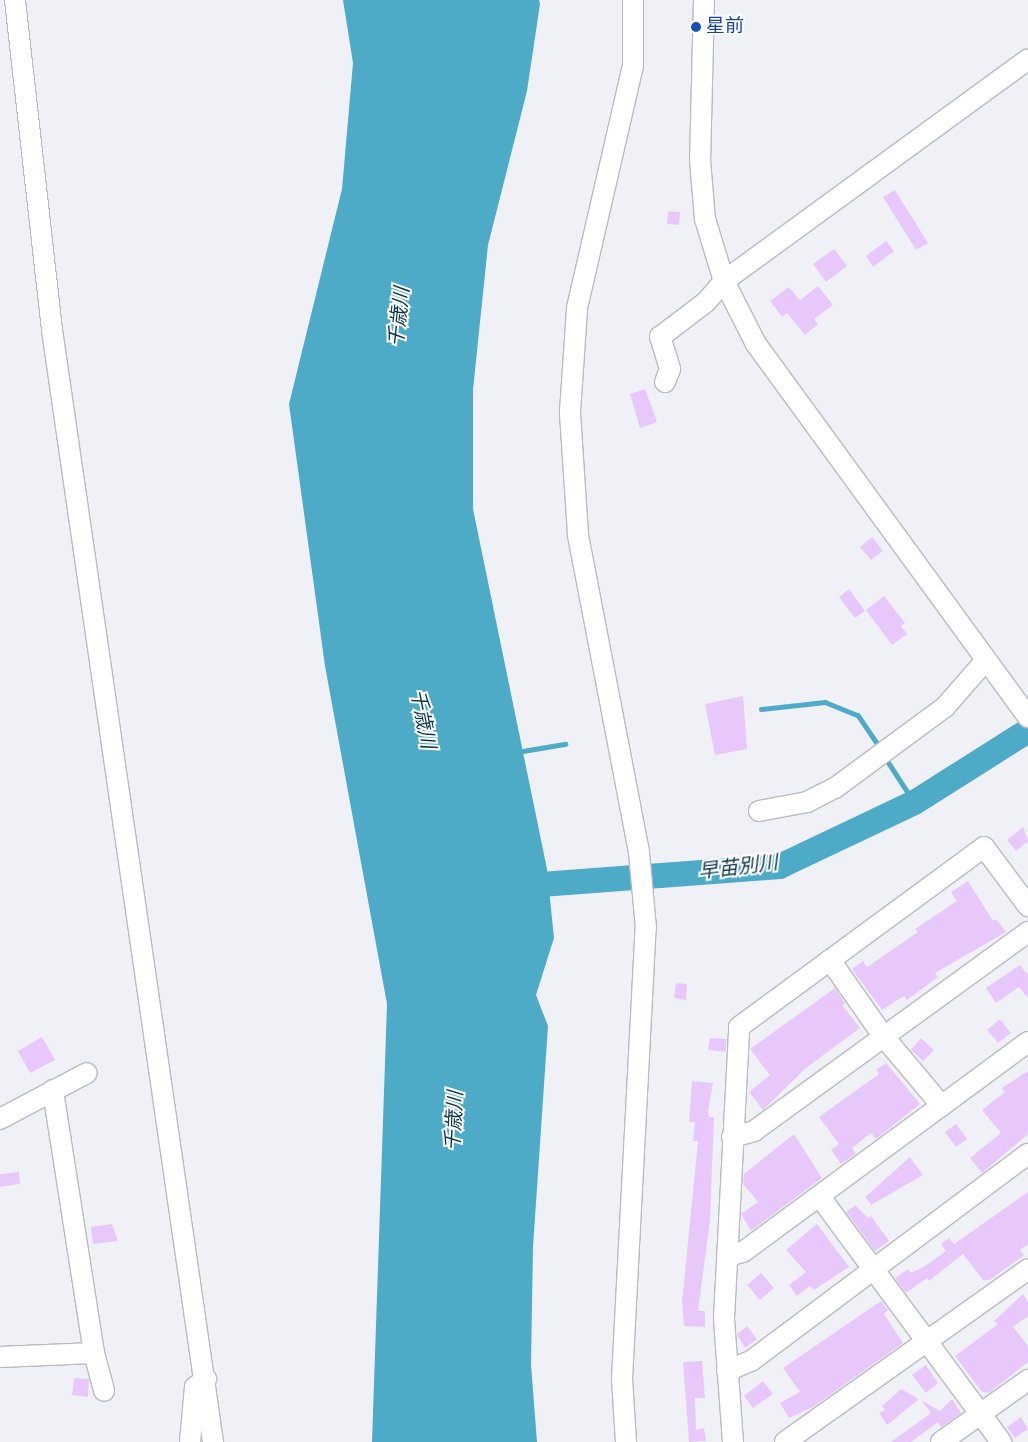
<!DOCTYPE html>
<meta charset="utf-8">
<style>
body{margin:0}
#map{position:relative;width:1028px;height:1442px;overflow:hidden;background:#f0f1f7;font-family:Karla,"Noto Sans JP",sans-serif}
div>[style]{position:absolute}
.water>*{inset:0;background:#4eabc8}
.stream>*{height:4.5px;margin:-2.25px;padding:0 2.25px;transform-origin:2.25px;border-radius:2.25px;background:#4eabc8}
.river>*{height:25px;margin:-12.5px;padding:0 12.5px;transform-origin:12.5px;border-radius:12.5px;background:#4eabc8}
.building>*{inset:0;background:#e8c8fb}
.roads{filter:drop-shadow(1px 0 #b9bbc1) drop-shadow(-1px 0 #b9bbc1) drop-shadow(0 1px #b9bbc1) drop-shadow(0 -1px #b9bbc1)}
.minor>*{height:20px;margin:-10px;padding:0 10px;transform-origin:10px;border-radius:10px;background:#fff}
.dots>*{width:14px;height:14px;translate:-50% -50%;box-sizing:border-box;border:2px solid #fff;border-radius:50%}
span{translate:-50% -50%;white-space:nowrap;text-align:center;line-height:1.15;-webkit-text-stroke:4px #fff;paint-order:stroke}
.transit-label{font-size:19px;color:#164399}
.left{translate:0 -50%;text-align:left}
.water-label{font-size:20px;color:#0b3744;font-style:italic}
</style>
<div id="map">
<div class="water">
<div style="clip-path:polygon(343px 0,539px 0,540px 4px,527px 91px,488px 245px,473px 390px,473px 509px,547px 869px,554px 938px,536px 995px,548px 1026px,533px 1247px,531px 1364px,537px 1442px,372px 1442px,387px 1004px,325px 666px,289px 404px,342px 189px,353px 63px)"></div>
</div>
<div class="stream">
<div style="left:761px;top:709px;width:64px;rotate:-6.2deg"></div>
<div style="left:825px;top:702px;width:35px;rotate:22deg"></div>
<div style="left:858px;top:715px;width:40px;rotate:56deg"></div>
<div style="left:517px;top:752px;width:49px;rotate:-9.5deg"></div>
<div style="left:885px;top:757px;width:54px;rotate:57.2deg"></div>
</div>
<div class="river">
<div style="left:514px;top:886px;width:266px;rotate:-4.3deg"></div>
<div style="left:779px;top:866px;width:149px;rotate:-25.4deg"></div>
<div style="left:914px;top:802px;width:135px;rotate:-32.3deg"></div>
</div>
<div class="building">
<div style="clip-path:polygon(895px 190px,928px 243px,916px 250px,883px 197px)"></div>
<div style="clip-path:polygon(668px 211px,680px 212px,679px 225px,667px 224px)"></div>
<div style="clip-path:polygon(886px 241px,894px 251px,873px 267px,866px 256px)"></div>
<div style="clip-path:polygon(834px 249px,847px 266px,826px 282px,813px 264px)"></div>
<div style="clip-path:polygon(818px 286px,833px 305px,814px 319px,818px 324px,805px 335px,787px 313px,782px 317px,770px 301px,789px 287px,800px 300px)"></div>
<div style="clip-path:polygon(645px 389px,657px 422px,640px 428px,630px 394px)"></div>
<div style="clip-path:polygon(872px 537px,883px 551px,871px 560px,860px 547px)"></div>
<div style="clip-path:polygon(849px 589px,865px 611px,855px 618px,839px 597px)"></div>
<div style="clip-path:polygon(884px 596px,905px 623px,901px 626px,907px 634px,892px 645px,866px 610px)"></div>
<div style="clip-path:polygon(743px 696px,747px 749px,715px 755px,705px 704px)"></div>
<div style="clip-path:polygon(1023px 827px,1028px 841px,1016px 851px,1007px 840px)"></div>
<div style="clip-path:polygon(968px 881px,993px 921px,996px 919px,1006px 932px,935px 973px,938px 977px,907px 1000px,904px 996px,882px 1010px,852px 969px,863px 961px,867px 967px,918px 932px,915px 929px,957px 901px,951px 892px)"></div>
<div style="clip-path:polygon(1020px 965px,1028px 975px,1028px 998px,1019px 987px,996px 1003px,986px 988px)"></div>
<div style="clip-path:polygon(676px 983px,687px 984px,686px 1000px,674px 998px)"></div>
<div style="clip-path:polygon(835px 988px,845px 1003px,842px 1005px,860px 1028px,806px 1068px,763px 1110px,749px 1092px,770px 1075px,750px 1049px)"></div>
<div style="clip-path:polygon(1000px 1019px,1011px 1033px,998px 1043px,987px 1030px)"></div>
<div style="clip-path:polygon(42px 1037px,55px 1060px,30px 1073px,18px 1051px)"></div>
<div style="clip-path:polygon(710px 1038px,726px 1039px,726px 1052px,708px 1050px)"></div>
<div style="clip-path:polygon(921px 1038px,934px 1050px,923px 1061px,911px 1050px)"></div>
<div style="clip-path:polygon(886px 1063px,920px 1104px,876px 1139px,871px 1133px,852px 1148px,856px 1154px,841px 1164px,831px 1150px,839px 1144px,819px 1117px,879px 1074px,876px 1070px)"></div>
<div style="clip-path:polygon(1028px 1071px,1028px 1134px,982px 1173px,970px 1158px,1001px 1133px,982px 1110px,1005px 1092px,1002px 1088px)"></div>
<div style="clip-path:polygon(692px 1081px,713px 1083px,708px 1110px,709px 1117px,714px 1117px,710px 1220px,698px 1311px,705px 1311px,705px 1327px,684px 1326px,682px 1303px,698px 1141px,693px 1141px,695px 1122px,689px 1122px)"></div>
<div style="clip-path:polygon(956px 1124px,967px 1139px,956px 1147px,945px 1132px)"></div>
<div style="clip-path:polygon(794px 1134px,822px 1178px,751px 1231px,741px 1214px,758px 1202px,743px 1184px,744px 1174px)"></div>
<div style="clip-path:polygon(910px 1157px,923px 1175px,871px 1205px,865px 1197px)"></div>
<div style="clip-path:polygon(19px 1172px,20px 1184px,0 1187px,0 1174px)"></div>
<div style="clip-path:polygon(1028px 1192px,1028px 1244px,1020px 1250px,1024px 1255px,990px 1280px,983px 1280px,963px 1254px,929px 1281px,927px 1278px,906px 1293px,895px 1278px,908px 1269px,911px 1273px,925px 1266px,946px 1251px,941px 1244px,949px 1238px,954px 1244px)"></div>
<div style="clip-path:polygon(855px 1205px,868px 1218px,871px 1216px,889px 1241px,875px 1251px,846px 1212px)"></div>
<div style="clip-path:polygon(112px 1224px,118px 1241px,93px 1244px,91px 1227px)"></div>
<div style="clip-path:polygon(817px 1224px,849px 1267px,814px 1290px,810px 1286px,797px 1296px,789px 1285px,806px 1272px,786px 1250px)"></div>
<div style="clip-path:polygon(761px 1273px,774px 1288px,760px 1300px,747px 1285px)"></div>
<div style="clip-path:polygon(1023px 1294px,1028px 1302px,1028px 1316px,1013px 1327px,1028px 1346px,1028px 1362px,989px 1393px,982px 1392px,955px 1356px,998px 1324px,994px 1321px)"></div>
<div style="clip-path:polygon(881px 1301px,888px 1310px,884px 1314px,903px 1343px,813px 1407px,789px 1418px,780px 1403px,800px 1392px,783px 1368px)"></div>
<div style="clip-path:polygon(747px 1326px,757px 1339px,745px 1348px,737px 1334px)"></div>
<div style="clip-path:polygon(702px 1361px,705px 1398px,695px 1398px,696px 1430px,704px 1428px,706px 1441px,689px 1442px,683px 1362px)"></div>
<div style="clip-path:polygon(926px 1365px,938px 1383px,926px 1393px,912px 1375px)"></div>
<div style="clip-path:polygon(74px 1378px,89px 1379px,88px 1397px,72px 1395px)"></div>
<div style="clip-path:polygon(763px 1381px,773px 1394px,753px 1408px,744px 1396px)"></div>
<div style="clip-path:polygon(901px 1389px,919px 1399px,887px 1425px,879px 1413px,885px 1410px,882px 1406px)"></div>
<div style="clip-path:polygon(952px 1399px,961px 1413px,953px 1419px,941px 1427px,938px 1422px,911px 1442px,891px 1442px,931px 1413px,921px 1400px,940px 1411px)"></div>
<div style="clip-path:polygon(1021px 1417px,1028px 1429px,1015px 1438px,1007px 1427px)"></div>
</div>
<div class="roads">
<div class="minor">
<div style="left:15px;top:0;width:332px;rotate:83.6deg"></div>
<div style="left:52px;top:330px;width:1124px;rotate:81.76deg"></div>
<div style="left:704px;top:0;width:160px;rotate:91.4deg"></div>
<div style="left:700px;top:160px;width:59px;rotate:85.2deg"></div>
<div style="left:705px;top:219px;width:65px;rotate:73deg"></div>
<div style="left:724px;top:281px;width:71px;rotate:63.1deg"></div>
<div style="left:756px;top:344px;width:462px;rotate:53.9deg"></div>
<div style="left:665px;top:382px;width:14px;rotate:-69deg"></div>
<div style="left:670px;top:369px;width:34px;rotate:-107deg"></div>
<div style="left:660px;top:337px;width:58px;rotate:-37.3deg"></div>
<div style="left:706px;top:302px;width:28px;rotate:-49deg"></div>
<div style="left:724px;top:281px;width:376px;rotate:-36.1deg"></div>
<div style="left:759px;top:811px;width:49px;rotate:-10.6deg"></div>
<div style="left:807px;top:802px;width:31px;rotate:-27deg"></div>
<div style="left:835px;top:788px;width:137px;rotate:-36.4deg"></div>
<div style="left:945px;top:707px;width:62px;rotate:-48.9deg"></div>
<div style="left:830px;top:960px;width:94px;rotate:55deg"></div>
<div style="left:884px;top:1037px;width:90px;rotate:50deg"></div>
<div style="left:0;top:1119px;width:98px;rotate:-27.9deg"></div>
<div style="left:732px;top:1137px;width:23px;rotate:-15deg"></div>
<div style="left:754px;top:1131px;width:339px;rotate:-36deg"></div>
<div style="left:820px;top:1197px;width:305px;rotate:53.5deg"></div>
<div style="left:727px;top:1256px;width:16px;rotate:-14deg"></div>
<div style="left:743px;top:1252px;width:354px;rotate:-36.4deg"></div>
<div style="left:94px;top:1353px;width:39px;rotate:75deg"></div>
<div style="left:0;top:1357px;width:94px;rotate:-2.4deg"></div>
<div style="left:94px;top:1353px;width:266px;rotate:-98.9deg"></div>
<div style="left:727px;top:1371px;width:26px;rotate:-23deg"></div>
<div style="left:751px;top:1361px;width:346px;rotate:-36.8deg"></div>
<div style="left:190px;top:1442px;width:55px;rotate:-84.8deg"></div>
<div style="left:195px;top:1387px;width:14px;rotate:-36deg"></div>
<div style="left:626px;top:1442px;width:63px;rotate:-93.6deg"></div>
<div style="left:622px;top:1379px;width:452px;rotate:-87deg"></div>
<div style="left:646px;top:928px;width:76px;rotate:-95.3deg"></div>
<div style="left:639px;top:852px;width:324px;rotate:-100.9deg"></div>
<div style="left:578px;top:534px;width:122px;rotate:-93.8deg"></div>
<div style="left:570px;top:412px;width:104px;rotate:-86.1deg"></div>
<div style="left:577px;top:308px;width:249px;rotate:-77deg"></div>
<div style="left:633px;top:65px;width:65px;rotate:-90deg"></div>
<div style="left:733px;top:1442px;width:124px;rotate:-94.2deg"></div>
<div style="left:724px;top:1318px;width:291px;rotate:-87deg"></div>
<div style="left:739px;top:1027px;width:304px;rotate:-36.3deg"></div>
<div style="left:984px;top:847px;width:74px;rotate:53.3deg"></div>
<div style="left:785px;top:1442px;width:298px;rotate:-35.4deg"></div>
<div style="left:941px;top:1442px;width:107px;rotate:-35.5deg"></div>
</div>
</div>
<div class="dots">
<div style="left:696px;top:27px;background:#1a4fb4"></div>
</div>
<div class="transit-label">
<span class="left" style="left:706px;top:27px">星前</span>
</div>
<div class="water-label">
<span style="left:399px;top:317px;rotate:-84deg">千歳川</span>
<span style="left:423px;top:719px;rotate:79deg">千歳川</span>
<span style="left:738px;top:867px;rotate:-7deg">早苗別川</span>
<span style="left:454px;top:1121px;rotate:-87deg">千歳川</span>
</div>
</div>
